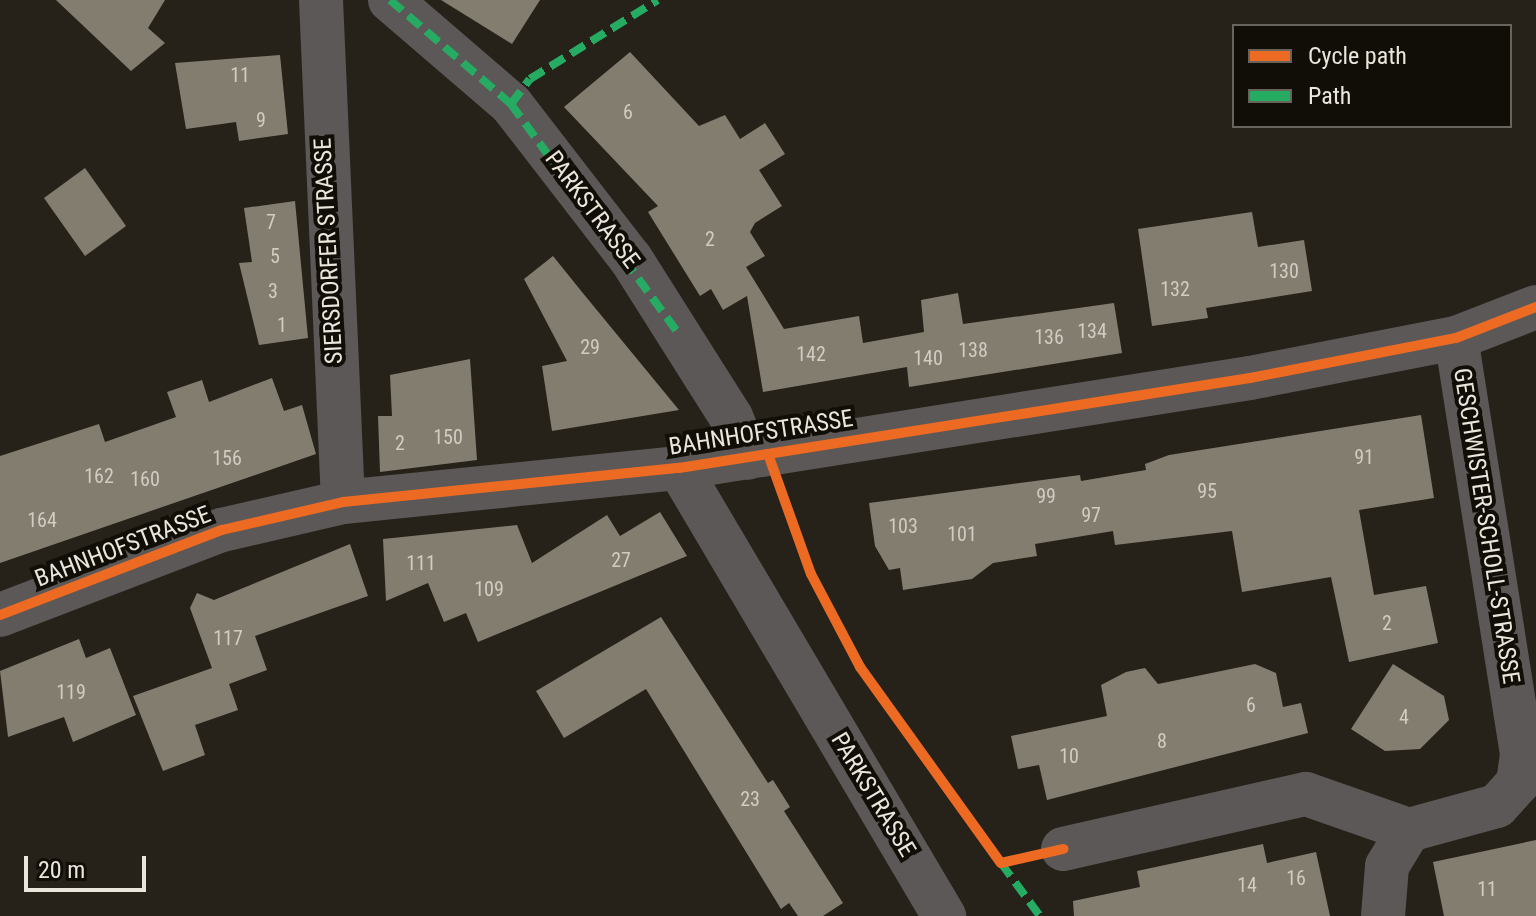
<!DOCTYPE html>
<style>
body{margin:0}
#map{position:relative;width:1536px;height:916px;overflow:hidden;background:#26221a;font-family:"Roboto Condensed",sans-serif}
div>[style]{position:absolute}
.building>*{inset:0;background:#837d70}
.minor>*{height:44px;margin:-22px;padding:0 22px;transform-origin:22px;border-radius:22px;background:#5c5857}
.quiet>*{height:8px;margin-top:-4px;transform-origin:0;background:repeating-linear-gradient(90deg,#26ab63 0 16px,transparent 0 24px)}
.cycleway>*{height:10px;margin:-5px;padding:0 5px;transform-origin:5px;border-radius:5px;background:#ed6a23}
span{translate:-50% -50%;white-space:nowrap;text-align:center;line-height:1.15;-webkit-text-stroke:8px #110e07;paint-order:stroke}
.number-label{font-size:20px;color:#d1ccc1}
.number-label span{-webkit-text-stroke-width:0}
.street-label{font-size:24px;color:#ebe6dc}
.legend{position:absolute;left:1232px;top:24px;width:280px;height:104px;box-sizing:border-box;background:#110e07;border:2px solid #68645c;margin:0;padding:10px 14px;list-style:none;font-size:24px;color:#ebe6dc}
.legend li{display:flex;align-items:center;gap:16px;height:40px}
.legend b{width:40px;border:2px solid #68645c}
.scale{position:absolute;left:24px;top:856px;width:122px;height:36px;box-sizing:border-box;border:4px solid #ebe6dc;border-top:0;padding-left:10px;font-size:24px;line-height:28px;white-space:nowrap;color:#ebe6dc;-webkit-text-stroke:6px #110e07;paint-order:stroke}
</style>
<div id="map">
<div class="building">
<div style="clip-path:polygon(56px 0,165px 0,148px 28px,165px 43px,131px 71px)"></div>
<div style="clip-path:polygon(441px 0,540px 0,512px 44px)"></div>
<div style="clip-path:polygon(630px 52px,699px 126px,725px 115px,740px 139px,765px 123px,785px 154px,759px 170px,782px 206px,755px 223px,750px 232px,765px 256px,746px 267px,784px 329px,859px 316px,863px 343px,924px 332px,921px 300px,958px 293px,963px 324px,1114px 303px,1122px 353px,909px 387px,907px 367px,763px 392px,747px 296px,723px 310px,711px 289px,700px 296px,648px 212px,658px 206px,564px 107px)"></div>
<div style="clip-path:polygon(280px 55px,288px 134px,239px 141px,236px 122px,186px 129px,175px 63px)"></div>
<div style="clip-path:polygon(85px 168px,126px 226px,85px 256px,44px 198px)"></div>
<div style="clip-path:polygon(295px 201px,308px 338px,259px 345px,239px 263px,252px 262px,244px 208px)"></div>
<div style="clip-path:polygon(1252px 212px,1258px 247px,1304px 240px,1312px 291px,1206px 308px,1208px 318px,1152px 326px,1138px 229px)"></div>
<div style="clip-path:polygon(553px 256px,582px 292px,679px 410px,552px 431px,542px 366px,567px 361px,524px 279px)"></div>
<div style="clip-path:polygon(470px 359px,477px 460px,380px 472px,378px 416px,392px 416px,390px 375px)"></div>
<div style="clip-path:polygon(272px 378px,284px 411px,302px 405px,316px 454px,0 563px,0 456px,99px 424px,105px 442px,176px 417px,167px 392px,202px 380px,209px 402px)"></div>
<div style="clip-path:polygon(1421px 415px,1434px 498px,1359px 510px,1374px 595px,1426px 586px,1438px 643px,1349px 662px,1331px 577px,1242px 592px,1232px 531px,1115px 545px,1113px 531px,1035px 544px,1037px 556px,993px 563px,972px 579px,903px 590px,900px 568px,889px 570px,875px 546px,869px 503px,1080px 475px,1081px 481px,1146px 470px,1145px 464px,1169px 455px)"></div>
<div style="clip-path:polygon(660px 512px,687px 556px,478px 642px,466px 613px,444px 622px,428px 583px,386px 601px,383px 539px,517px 525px,532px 563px,607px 515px,620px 536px)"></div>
<div style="clip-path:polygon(350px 544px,368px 596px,255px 636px,267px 670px,229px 684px,238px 710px,195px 725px,205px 755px,163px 771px,133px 696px,212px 668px,190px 608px,197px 593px,214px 600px)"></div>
<div style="clip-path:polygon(661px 617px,768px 783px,773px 780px,790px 807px,784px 811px,843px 903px,823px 916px,798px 916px,789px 903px,781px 909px,646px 689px,564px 738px,536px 691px)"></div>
<div style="clip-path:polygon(79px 639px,86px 658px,110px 648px,136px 715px,73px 742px,64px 717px,8px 737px,0 671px)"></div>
<div style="clip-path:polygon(1255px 664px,1276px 673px,1283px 707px,1301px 703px,1308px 733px,1047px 800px,1039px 765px,1018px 769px,1011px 736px,1107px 716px,1101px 685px,1126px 672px,1145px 668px,1158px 684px)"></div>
<div style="clip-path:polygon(1393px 664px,1444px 696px,1449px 720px,1420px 749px,1385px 751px,1351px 729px)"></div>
<div style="clip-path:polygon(1536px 840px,1536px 916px,1444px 916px,1433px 862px)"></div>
<div style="clip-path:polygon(1263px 844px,1267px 863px,1316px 852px,1330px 916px,1074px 916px,1073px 901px,1140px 887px,1137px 871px)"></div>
</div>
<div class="minor">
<div style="left:321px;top:0;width:502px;rotate:87.49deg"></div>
<div style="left:390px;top:0;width:160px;rotate:40.7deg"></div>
<div style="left:511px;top:104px;width:196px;rotate:52.3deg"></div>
<div style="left:631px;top:259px;width:187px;rotate:57.7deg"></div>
<div style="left:731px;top:417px;width:44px;rotate:67.5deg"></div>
<div style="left:679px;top:468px;width:521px;rotate:59.39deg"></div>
<div style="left:0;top:615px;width:238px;rotate:-21deg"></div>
<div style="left:222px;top:530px;width:124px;rotate:-13deg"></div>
<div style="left:343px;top:502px;width:338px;rotate:-5.8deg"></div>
<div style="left:679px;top:468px;width:578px;rotate:-8.96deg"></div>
<div style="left:1250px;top:378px;width:210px;rotate:-11deg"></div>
<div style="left:1456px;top:338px;width:86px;rotate:-21.2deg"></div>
<div style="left:1063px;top:849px;width:249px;rotate:-12.8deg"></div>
<div style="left:1306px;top:794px;width:109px;rotate:19.3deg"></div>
<div style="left:1409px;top:830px;width:91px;rotate:-15.3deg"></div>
<div style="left:1497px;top:806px;width:31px;rotate:-48deg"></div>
<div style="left:1518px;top:783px;width:29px;rotate:-82deg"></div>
<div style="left:1522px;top:754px;width:421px;rotate:-99deg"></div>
<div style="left:1383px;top:916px;width:50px;rotate:-85.4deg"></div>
<div style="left:1387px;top:866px;width:42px;rotate:-58.6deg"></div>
</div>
<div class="quiet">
<div style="left:390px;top:0;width:160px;rotate:40.7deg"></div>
<div style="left:511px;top:104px;width:287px;rotate:53.9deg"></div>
<div style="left:511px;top:104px;width:31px;rotate:-53deg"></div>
<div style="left:530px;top:79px;width:150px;rotate:-31.7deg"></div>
<div style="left:1001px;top:863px;width:66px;rotate:53.7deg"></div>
</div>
<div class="cycleway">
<div style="left:768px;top:454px;width:127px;rotate:70.3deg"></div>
<div style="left:811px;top:574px;width:105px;rotate:62.2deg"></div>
<div style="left:860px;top:667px;width:241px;rotate:54.3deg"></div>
<div style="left:1001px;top:863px;width:64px;rotate:-12.7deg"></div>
<div style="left:0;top:615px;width:238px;rotate:-21deg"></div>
<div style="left:222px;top:530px;width:124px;rotate:-13deg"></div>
<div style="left:343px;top:502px;width:338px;rotate:-5.8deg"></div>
<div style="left:679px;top:468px;width:578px;rotate:-8.96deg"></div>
<div style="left:1250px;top:378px;width:210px;rotate:-11deg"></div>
<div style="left:1456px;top:338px;width:86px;rotate:-21.2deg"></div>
</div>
<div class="number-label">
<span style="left:240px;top:75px">11</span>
<span style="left:628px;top:112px">6</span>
<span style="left:261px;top:120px">9</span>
<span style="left:271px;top:222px">7</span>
<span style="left:710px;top:239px">2</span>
<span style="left:275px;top:256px">5</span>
<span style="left:1284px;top:271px">130</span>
<span style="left:1175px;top:289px">132</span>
<span style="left:273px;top:291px">3</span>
<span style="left:282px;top:325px">1</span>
<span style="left:1092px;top:331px">134</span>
<span style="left:1049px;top:337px">136</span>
<span style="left:590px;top:347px">29</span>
<span style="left:973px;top:350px">138</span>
<span style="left:811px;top:354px">142</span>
<span style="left:928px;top:358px">140</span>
<span style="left:448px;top:437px">150</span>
<span style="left:400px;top:443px">2</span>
<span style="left:1364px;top:457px">91</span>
<span style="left:227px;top:458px">156</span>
<span style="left:99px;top:476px">162</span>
<span style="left:145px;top:479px">160</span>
<span style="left:1207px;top:491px">95</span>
<span style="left:1046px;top:496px">99</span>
<span style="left:1091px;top:515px">97</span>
<span style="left:42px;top:520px">164</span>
<span style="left:903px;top:526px">103</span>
<span style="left:962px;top:534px">101</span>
<span style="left:621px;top:560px">27</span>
<span style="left:421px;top:563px">111</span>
<span style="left:489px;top:589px">109</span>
<span style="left:1387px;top:623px">2</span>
<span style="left:228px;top:638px">117</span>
<span style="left:71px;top:692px">119</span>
<span style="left:1251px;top:705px">6</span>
<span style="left:1404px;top:717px">4</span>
<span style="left:1162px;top:741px">8</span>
<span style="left:1069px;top:756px">10</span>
<span style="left:750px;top:799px">23</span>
<span style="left:1296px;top:878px">16</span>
<span style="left:1247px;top:885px">14</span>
<span style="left:1487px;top:889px">11</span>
</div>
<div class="street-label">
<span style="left:592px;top:210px;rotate:53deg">PARKSTRASSE</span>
<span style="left:329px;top:251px;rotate:-93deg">SIERSDORFER STRASSE</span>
<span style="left:761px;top:433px;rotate:-9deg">BAHNHOFSTRASSE</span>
<span style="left:1486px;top:526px;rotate:81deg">GESCHWISTER-SCHOLL-STRASSE</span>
<span style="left:123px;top:547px;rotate:-21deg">BAHNHOFSTRASSE</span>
<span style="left:873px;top:795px;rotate:59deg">PARKSTRASSE</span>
</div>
<ul class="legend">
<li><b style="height:10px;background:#ed6a23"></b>Cycle path</li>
<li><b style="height:10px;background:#26ab63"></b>Path</li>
</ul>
<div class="scale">20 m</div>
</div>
